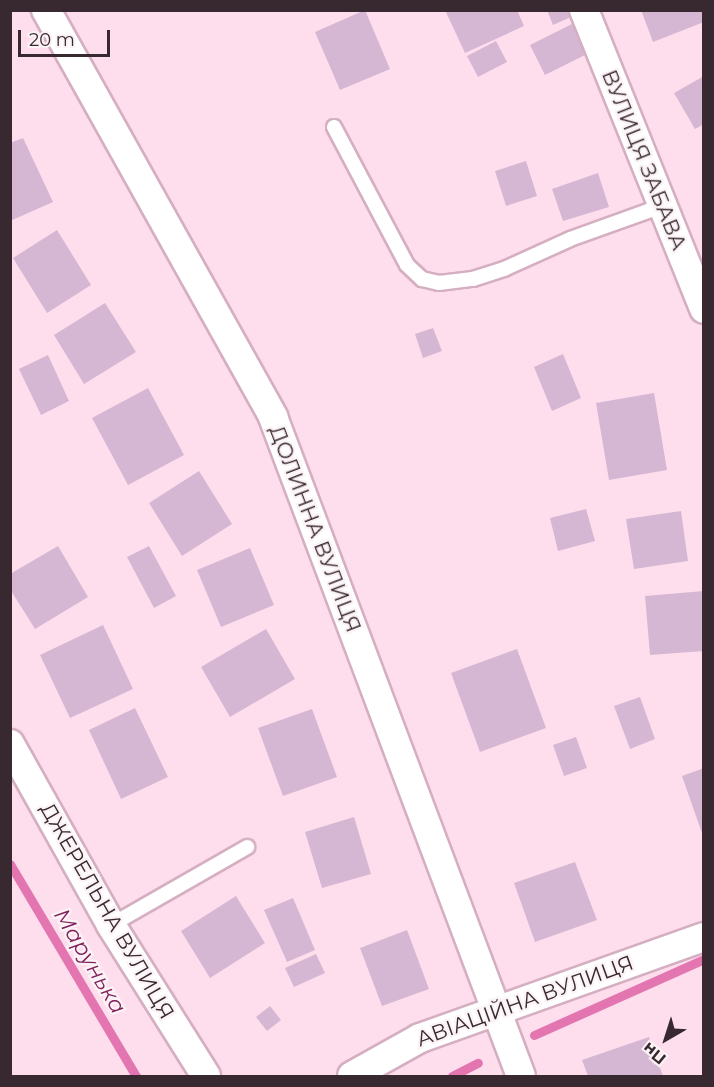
<!DOCTYPE html>
<meta charset="utf-8">
<style>
body{margin:0}
#map{position:relative;width:714px;height:1087px;overflow:hidden;background:#fedeed;font-family:Montserrat,sans-serif}
div>[style]{position:absolute}
.stream>*{height:9px;margin:-4.5px;padding:0 4.5px;transform-origin:4.5px;border-radius:4.5px;background:#e376b1}
.building>*{inset:0;background:#d5b7d3}
.roads{filter:drop-shadow(2px 0 #d5afc1) drop-shadow(-2px 0 #d5afc1) drop-shadow(0 2px #d5afc1) drop-shadow(0 -2px #d5afc1)}
.service>*{height:14px;margin:-7px;padding:0 7px;transform-origin:7px;border-radius:7px;background:#fff}
.minor>*{height:28px;margin:-14px;padding:0 14px;transform-origin:14px;border-radius:14px;background:#fff}
span{translate:-50% -50%;white-space:nowrap;text-align:center;line-height:1.15;-webkit-text-stroke:4.5px #fbf3f6;paint-order:stroke}
.street-label{font-size:21px;color:#382930}
.water-label{font-size:22px;color:#82215b;font-style:italic}
.frame{position:absolute;inset:0;border:12px solid #382930;pointer-events:none}
.north{position:absolute;left:636px;top:1009px;width:60px;height:60px;-webkit-text-stroke:4px #fbf3f6;paint-order:stroke;rotate:219deg;font-size:16px;font-weight:700;line-height:24px;text-align:center;color:#382930}
.north::after{content:'';display:block;margin:auto;width:21px;height:27px;background:#382930;clip-path:polygon(50% 0,100% 100%,50% 72%,0 100%)}
.scale{position:absolute;left:18px;top:30px;width:92px;height:27px;box-sizing:border-box;border:3px solid #382930;border-top:0;padding-left:8px;font-size:18px;line-height:21px;white-space:nowrap;color:#382930;-webkit-text-stroke:4px #fbf3f6;paint-order:stroke}
</style>
<div id="map">
<div class="stream">
<div style="left:10px;top:864px;width:247px;rotate:59.3deg"></div>
<div style="left:534px;top:1035px;width:186px;rotate:-24.1deg"></div>
<div style="left:452px;top:1076px;width:29px;rotate:-27deg"></div>
</div>
<div class="building">
<div style="clip-path:polygon(365px 10px,390px 69px,340px 90px,315px 32px)"></div>
<div style="clip-path:polygon(445px 10px,517px 10px,524px 26px,465px 53px)"></div>
<div style="clip-path:polygon(547px 10px,568px 10px,571px 17px,553px 25px)"></div>
<div style="clip-path:polygon(641px 10px,704px 10px,704px 22px,653px 42px)"></div>
<div style="clip-path:polygon(576px 22px,591px 52px,545px 75px,530px 45px)"></div>
<div style="clip-path:polygon(496px 41px,507px 62px,478px 77px,467px 56px)"></div>
<div style="clip-path:polygon(704px 76px,704px 124px,695px 129px,674px 93px)"></div>
<div style="clip-path:polygon(23px 138px,53px 202px,10px 221px,10px 143px)"></div>
<div style="clip-path:polygon(526px 161px,537px 196px,506px 206px,495px 171px)"></div>
<div style="clip-path:polygon(598px 173px,609px 207px,563px 221px,552px 189px)"></div>
<div style="clip-path:polygon(57px 230px,91px 285px,47px 313px,13px 258px)"></div>
<div style="clip-path:polygon(105px 303px,136px 352px,84px 384px,54px 335px)"></div>
<div style="clip-path:polygon(433px 328px,442px 351px,423px 358px,415px 334px)"></div>
<div style="clip-path:polygon(563px 354px,581px 398px,552px 411px,534px 367px)"></div>
<div style="clip-path:polygon(48px 355px,69px 401px,41px 415px,19px 369px)"></div>
<div style="clip-path:polygon(148px 388px,184px 455px,128px 485px,92px 418px)"></div>
<div style="clip-path:polygon(654px 393px,667px 470px,609px 480px,596px 403px)"></div>
<div style="clip-path:polygon(199px 471px,232px 524px,182px 556px,149px 503px)"></div>
<div style="clip-path:polygon(586px 509px,595px 541px,558px 551px,550px 518px)"></div>
<div style="clip-path:polygon(681px 511px,688px 561px,634px 569px,626px 519px)"></div>
<div style="clip-path:polygon(58px 546px,88px 597px,35px 629px,10px 589px,10px 574px)"></div>
<div style="clip-path:polygon(149px 546px,176px 596px,154px 608px,127px 557px)"></div>
<div style="clip-path:polygon(250px 548px,274px 605px,221px 627px,197px 570px)"></div>
<div style="clip-path:polygon(704px 591px,704px 651px,650px 655px,645px 596px)"></div>
<div style="clip-path:polygon(103px 625px,133px 689px,70px 718px,40px 655px)"></div>
<div style="clip-path:polygon(266px 629px,295px 679px,230px 717px,201px 667px)"></div>
<div style="clip-path:polygon(517px 649px,546px 728px,480px 752px,451px 673px)"></div>
<div style="clip-path:polygon(640px 697px,655px 739px,630px 749px,614px 706px)"></div>
<div style="clip-path:polygon(135px 708px,168px 777px,121px 799px,89px 730px)"></div>
<div style="clip-path:polygon(312px 709px,337px 777px,283px 796px,258px 728px)"></div>
<div style="clip-path:polygon(576px 737px,587px 768px,564px 776px,553px 745px)"></div>
<div style="clip-path:polygon(704px 768px,704px 836px,703px 836px,682px 776px)"></div>
<div style="clip-path:polygon(354px 817px,371px 874px,322px 888px,305px 832px)"></div>
<div style="clip-path:polygon(575px 862px,597px 920px,535px 942px,514px 883px)"></div>
<div style="clip-path:polygon(236px 896px,265px 943px,210px 978px,181px 931px)"></div>
<div style="clip-path:polygon(293px 898px,315px 950px,287px 962px,264px 910px)"></div>
<div style="clip-path:polygon(407px 930px,429px 989px,382px 1006px,360px 948px)"></div>
<div style="clip-path:polygon(316px 954px,325px 973px,294px 987px,285px 968px)"></div>
<div style="clip-path:polygon(270px 1006px,281px 1020px,267px 1031px,256px 1017px)"></div>
<div style="clip-path:polygon(649px 1037px,663px 1076px,588px 1076px,582px 1060px)"></div>
</div>
<div class="roads">
<div class="service">
<div style="left:334px;top:127px;width:156px;rotate:62.1deg"></div>
<div style="left:407px;top:265px;width:21px;rotate:43deg"></div>
<div style="left:422px;top:279px;width:17px;rotate:13deg"></div>
<div style="left:439px;top:283px;width:34px;rotate:-7deg"></div>
<div style="left:473px;top:279px;width:33px;rotate:-18deg"></div>
<div style="left:504px;top:269px;width:72px;rotate:-24.4deg"></div>
<div style="left:570px;top:239px;width:98px;rotate:-19.7deg"></div>
<div style="left:111px;top:925px;width:157px;rotate:-29.8deg"></div>
</div>
<div class="minor">
<div style="left:46px;top:10px;width:466px;rotate:60.8deg"></div>
<div style="left:273px;top:417px;width:704px;rotate:69.38deg"></div>
<div style="left:584px;top:10px;width:322px;rotate:68.1deg"></div>
<div style="left:10px;top:744px;width:207px;rotate:60.8deg"></div>
<div style="left:111px;top:925px;width:178px;rotate:57.8deg"></div>
<div style="left:352px;top:1076px;width:78px;rotate:-29.2deg"></div>
<div style="left:420px;top:1038px;width:301px;rotate:-19.6deg"></div>
</div>
</div>
<div class="street-label">
<span style="left:644px;top:160px;rotate:68deg">ВУЛИЦЯ ЗАБАВА</span>
<span style="left:315px;top:529px;rotate:69deg">ДОЛИННА ВУЛИЦЯ</span>
<span style="left:107px;top:911px;rotate:60deg">ДЖЕРЕЛЬНА ВУЛИЦЯ</span>
<span style="left:525px;top:1001px;rotate:-20deg">АВІАЦІЙНА ВУЛИЦЯ</span>
</div>
<div class="water-label">
<span style="left:90px;top:961px;rotate:59deg">Марунька</span>
</div>
<div class="frame"></div>
<div class="north">Пн</div>
<div class="scale">20 m</div>
</div>
